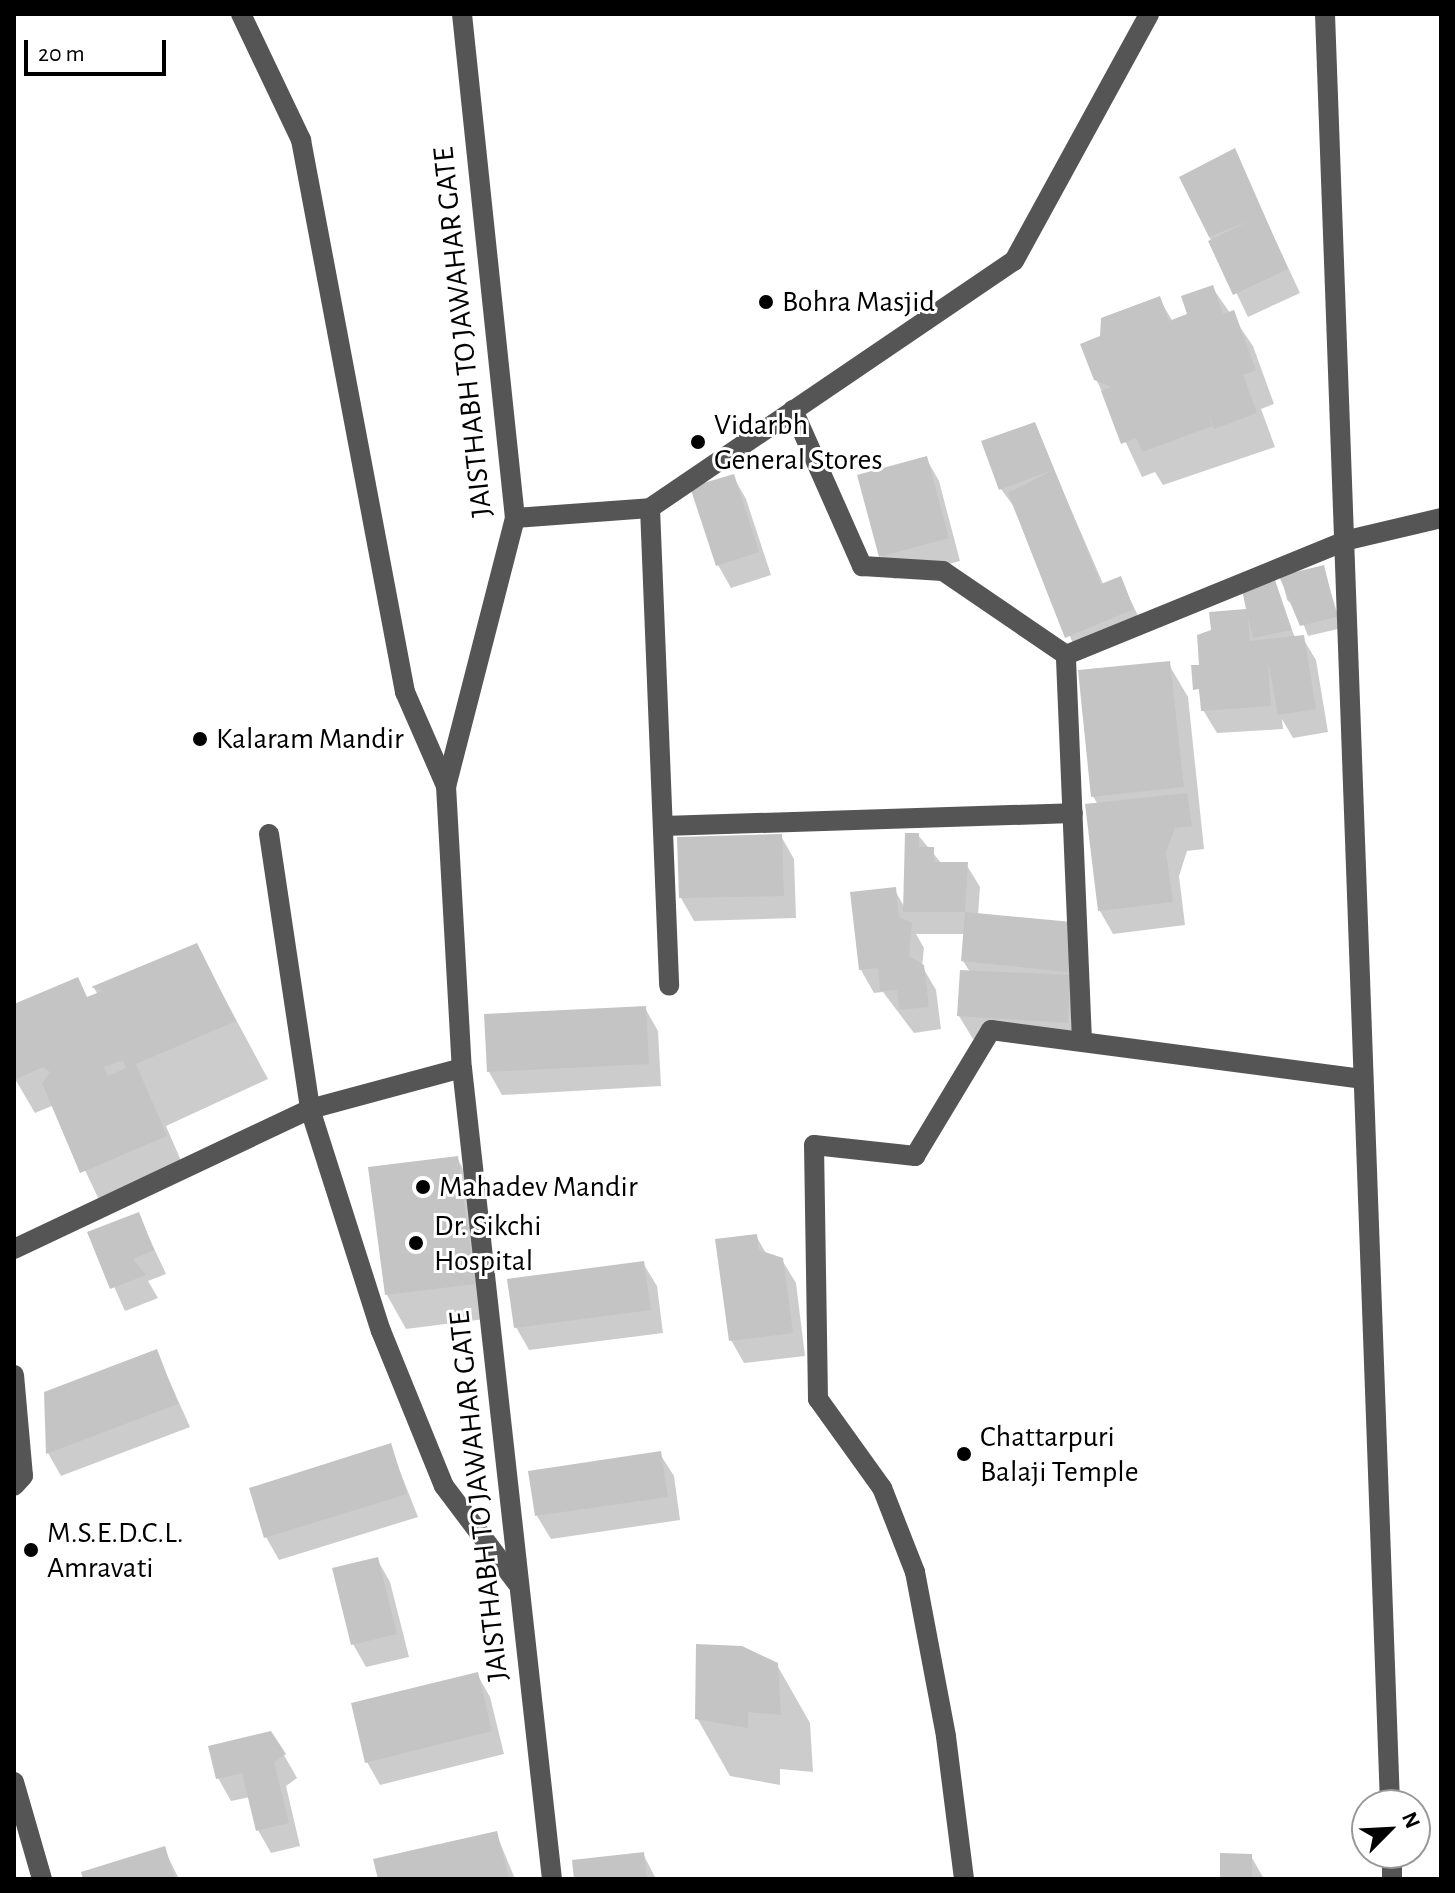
<!DOCTYPE html>
<style>
body{margin:0}
#map{position:relative;width:1455px;height:1893px;overflow:hidden;background:#fff;font-family:"Alegreya Sans",sans-serif}
div>[style]{position:absolute}
.shadow>*{inset:0;background:#0003}
.building>*{inset:0;background:#c4c4c4}
.minor>*{height:20px;margin:-10px;padding:0 10px;transform-origin:10px;border-radius:10px;background:#555}
.dots>*{width:22px;height:22px;translate:-50% -50%;box-sizing:border-box;border:4px solid #fff;border-radius:50%}
span{translate:-50% -50%;white-space:nowrap;text-align:center;line-height:1.15;-webkit-text-stroke:6px #fff;paint-order:stroke}
.poi-label{font-size:30px;color:#000}
.left{translate:0 -50%;text-align:left}
.street-label{font-size:30px;color:#000}
.frame{position:absolute;inset:0;border:16px solid #000;pointer-events:none}
.north{position:absolute;left:1351px;top:1789px;width:80px;height:80px;box-sizing:border-box;background:#fff;border:2px solid #999;border-radius:50%;rotate:66deg;font-size:22px;font-weight:700;line-height:32px;text-align:center;color:#000}
.north::after{content:'';display:block;margin:auto;width:28px;height:36px;background:#000;clip-path:polygon(50% 0,100% 100%,50% 72%,0 100%)}
.scale{position:absolute;left:24px;top:40px;width:142px;height:36px;box-sizing:border-box;border:4px solid #000;border-top:0;padding-left:10px;font-size:24px;line-height:28px;white-space:nowrap;color:#000;-webkit-text-stroke:6px #fff;paint-order:stroke}
</style>
<div id="map">
<div class="shadow">
<div style="clip-path:polygon(1234px 151px,1300px 293px,1248px 317px,1181px 178px)"></div>
<div style="clip-path:polygon(1212px 287px,1253px 346px,1274px 404px,1261px 409px,1275px 447px,1163px 485px,1155px 472px,1142px 477px,1096px 379px,1102px 338px,1159px 298px,1173px 322px,1190px 316px)"></div>
<div style="clip-path:polygon(1034px 424px,1104px 586px,1120px 579px,1146px 632px,1080px 660px,1017px 511px,1001px 489px)"></div>
<div style="clip-path:polygon(926px 458px,939px 481px,960px 561px,894px 579px,881px 556px)"></div>
<div style="clip-path:polygon(733px 476px,746px 499px,771px 575px,731px 588px,718px 565px)"></div>
<div style="clip-path:polygon(1323px 568px,1342px 628px,1308px 636px,1298px 610px,1287px 600px,1282px 578px)"></div>
<div style="clip-path:polygon(1273px 580px,1295px 638px,1302px 637px,1316px 660px,1328px 732px,1293px 738px,1282px 719px,1283px 729px,1217px 733px,1203px 710px,1194px 667px,1201px 666px)"></div>
<div style="clip-path:polygon(1168px 663px,1188px 697px,1204px 849px,1187px 851px,1179px 876px,1185px 925px,1113px 934px,1100px 911px,1098px 805px,1093px 796px)"></div>
<div style="clip-path:polygon(918px 835px,942px 864px,966px 864px,980px 887px,978px 915px,1071px 924px,1080px 1045px,973px 1039px,959px 1016px,970px 972px,963px 961px,965px 934px,916px 934px,924px 948px,922px 966px,936px 990px,941px 1029px,914px 1033px,883px 992px,874px 993px,861px 970px,894px 889px,905px 908px)"></div>
<div style="clip-path:polygon(781px 836px,794px 859px,796px 918px,694px 921px,681px 898px)"></div>
<div style="clip-path:polygon(196px 945px,268px 1079px,166px 1126px,185px 1170px,102px 1206px,54px 1105px,35px 1113px,15px 1079px,14px 1006px,77px 980px,88px 999px,98px 995px,94px 988px)"></div>
<div style="clip-path:polygon(645px 1008px,658px 1031px,661px 1086px,502px 1095px,489px 1072px)"></div>
<div style="clip-path:polygon(457px 1158px,476px 1192px,493px 1318px,406px 1329px,387px 1295px,370px 1169px)"></div>
<div style="clip-path:polygon(138px 1214px,166px 1274px,148px 1281px,158px 1298px,125px 1311px,90px 1233px)"></div>
<div style="clip-path:polygon(756px 1236px,767px 1255px,782px 1260px,796px 1283px,805px 1356px,744px 1363px,731px 1340px)"></div>
<div style="clip-path:polygon(643px 1263px,657px 1286px,663px 1333px,529px 1350px,516px 1327px)"></div>
<div style="clip-path:polygon(156px 1351px,190px 1427px,61px 1476px,48px 1453px)"></div>
<div style="clip-path:polygon(390px 1446px,418px 1517px,279px 1560px,266px 1537px)"></div>
<div style="clip-path:polygon(660px 1454px,674px 1476px,680px 1520px,551px 1539px,537px 1516px)"></div>
<div style="clip-path:polygon(377px 1559px,390px 1582px,409px 1657px,366px 1667px,353px 1644px)"></div>
<div style="clip-path:polygon(777px 1665px,810px 1723px,813px 1772px,780px 1769px,780px 1785px,730px 1776px,697px 1718px)"></div>
<div style="clip-path:polygon(477px 1674px,490px 1697px,504px 1754px,380px 1785px,367px 1762px)"></div>
<div style="clip-path:polygon(284px 1755px,297px 1778px,286px 1786px,300px 1846px,271px 1853px,258px 1830px,250px 1797px,231px 1801px,218px 1778px)"></div>
<div style="clip-path:polygon(496px 1833px,515px 1879px,380px 1879px)"></div>
<div style="clip-path:polygon(164px 1849px,179px 1879px,85px 1879px)"></div>
<div style="clip-path:polygon(643px 1854px,656px 1879px,576px 1879px)"></div>
<div style="clip-path:polygon(1251px 1856px,1264px 1879px,1222px 1879px)"></div>
</div>
<div class="building">
<div style="clip-path:polygon(1235px 148px,1288px 269px,1233px 295px,1208px 241px,1249px 221px,1209px 237px,1179px 177px)"></div>
<div style="clip-path:polygon(1213px 285px,1223px 314px,1234px 310px,1256px 370px,1243px 375px,1257px 413px,1214px 429px,1209px 412px,1212px 426px,1142px 452px,1136px 438px,1121px 444px,1101px 391px,1112px 387px,1094px 380px,1080px 344px,1100px 336px,1101px 318px,1160px 296px,1169px 321px,1187px 314px,1181px 296px)"></div>
<div style="clip-path:polygon(1035px 422px,1101px 584px,1121px 576px,1134px 609px,1065px 638px,1008px 493px,1053px 470px,999px 490px,981px 441px)"></div>
<div style="clip-path:polygon(927px 456px,949px 538px,879px 557px,857px 475px)"></div>
<div style="clip-path:polygon(734px 474px,759px 552px,716px 566px,690px 487px)"></div>
<div style="clip-path:polygon(1324px 565px,1337px 617px,1300px 626px,1279px 576px)"></div>
<div style="clip-path:polygon(1274px 577px,1292px 630px,1253px 638px,1248px 617px,1250px 641px,1304px 635px,1316px 709px,1278px 715px,1268px 661px,1271px 706px,1201px 711px,1199px 689px,1193px 690px,1191px 665px,1199px 665px,1197px 635px,1211px 630px,1209px 612px,1246px 609px,1241px 585px)"></div>
<div style="clip-path:polygon(1170px 661px,1184px 787px,1091px 797px,1078px 670px)"></div>
<div style="clip-path:polygon(1187px 793px,1192px 826px,1175px 828px,1166px 852px,1173px 902px,1098px 911px,1085px 804px)"></div>
<div style="clip-path:polygon(905px 833px,919px 833px,919px 847px,934px 847px,934px 862px,968px 862px,965px 912px,903px 912px)"></div>
<div style="clip-path:polygon(782px 834px,784px 896px,679px 898px,677px 837px)"></div>
<div style="clip-path:polygon(896px 887px,899px 917px,912px 923px,909px 956px,924px 965px,929px 1007px,899px 1010px,897px 990px,880px 991px,878px 968px,859px 970px,850px 892px)"></div>
<div style="clip-path:polygon(965px 912px,1072px 922px,1068px 972px,961px 961px)"></div>
<div style="clip-path:polygon(evenodd,197px 943px,236px 1021px,136px 1064px,167px 1136px,80px 1173px,42px 1083px,50px 1072px,43px 1067px,14px 1080px,14px 1004px,78px 977px,87px 997px,102px 991px,91px 987px,197px 943px,123px 1060px,126px 1068px,108px 1076px,104px 1067px,123px 1060px)"></div>
<div style="clip-path:polygon(960px 970px,1070px 975px,1068px 1023px,957px 1016px)"></div>
<div style="clip-path:polygon(646px 1006px,649px 1064px,487px 1072px,484px 1014px)"></div>
<div style="clip-path:polygon(458px 1156px,475px 1284px,385px 1295px,368px 1167px)"></div>
<div style="clip-path:polygon(139px 1212px,154px 1250px,133px 1259px,146px 1275px,110px 1289px,87px 1232px)"></div>
<div style="clip-path:polygon(757px 1234px,759px 1250px,783px 1258px,793px 1333px,729px 1341px,715px 1239px)"></div>
<div style="clip-path:polygon(644px 1261px,651px 1310px,514px 1328px,507px 1279px)"></div>
<div style="clip-path:polygon(157px 1349px,178px 1404px,46px 1454px,44px 1392px)"></div>
<div style="clip-path:polygon(391px 1443px,407px 1494px,264px 1538px,249px 1488px)"></div>
<div style="clip-path:polygon(661px 1451px,668px 1497px,535px 1516px,528px 1471px)"></div>
<div style="clip-path:polygon(378px 1557px,397px 1634px,351px 1645px,332px 1568px)"></div>
<div style="clip-path:polygon(696px 1644px,742px 1646px,778px 1663px,781px 1715px,748px 1712px,748px 1728px,695px 1719px)"></div>
<div style="clip-path:polygon(478px 1672px,492px 1731px,365px 1763px,351px 1703px)"></div>
<div style="clip-path:polygon(271px 1731px,286px 1754px,274px 1762px,289px 1823px,256px 1831px,242px 1773px,216px 1779px,208px 1746px)"></div>
<div style="clip-path:polygon(497px 1831px,509px 1879px,378px 1879px,373px 1859px)"></div>
<div style="clip-path:polygon(165px 1846px,175px 1879px,83px 1879px,81px 1872px)"></div>
<div style="clip-path:polygon(644px 1852px,647px 1879px,574px 1879px,572px 1860px)"></div>
<div style="clip-path:polygon(1220px 1853px,1252px 1854px,1252px 1879px,1220px 1879px)"></div>
</div>
<div class="minor">
<div style="left:241px;top:14px;width:140px;rotate:64.5deg"></div>
<div style="left:301px;top:140px;width:562px;rotate:79.33deg"></div>
<div style="left:405px;top:692px;width:103px;rotate:66.4deg"></div>
<div style="left:462px;top:14px;width:507px;rotate:84deg"></div>
<div style="left:515px;top:518px;width:277px;rotate:104.4deg"></div>
<div style="left:446px;top:786px;width:282px;rotate:86.8deg"></div>
<div style="left:462px;top:1068px;width:816px;rotate:83.67deg"></div>
<div style="left:1325px;top:14px;width:1792px;rotate:87.92deg"></div>
<div style="left:793px;top:410px;width:171px;rotate:66.1deg"></div>
<div style="left:862px;top:566px;width:81px;rotate:3.5deg"></div>
<div style="left:943px;top:571px;width:149px;rotate:34.3deg"></div>
<div style="left:650px;top:508px;width:478px;rotate:87.7deg"></div>
<div style="left:515px;top:518px;width:135px;rotate:-4.2deg"></div>
<div style="left:650px;top:508px;width:440px;rotate:-34.2deg"></div>
<div style="left:1014px;top:261px;width:281px;rotate:-61.3deg"></div>
<div style="left:663px;top:826px;width:410px;rotate:-1.8deg"></div>
<div style="left:269px;top:834px;width:278px;rotate:81.5deg"></div>
<div style="left:310px;top:1109px;width:233px;rotate:72.3deg"></div>
<div style="left:381px;top:1331px;width:167px;rotate:67.9deg"></div>
<div style="left:444px;top:1486px;width:121px;rotate:53deg"></div>
<div style="left:1082px;top:1041px;width:386px;rotate:-92.4deg"></div>
<div style="left:1066px;top:655px;width:305px;rotate:-22.2deg"></div>
<div style="left:1348px;top:540px;width:96px;rotate:-13.3deg"></div>
<div style="left:14px;top:1249px;width:327px;rotate:-25.3deg"></div>
<div style="left:310px;top:1109px;width:157px;rotate:-15.1deg"></div>
<div style="left:14px;top:1375px;width:101px;rotate:84.9deg"></div>
<div style="left:23px;top:1476px;width:13px;rotate:132deg"></div>
<div style="left:14px;top:1782px;width:101px;rotate:73.9deg"></div>
<div style="left:1392px;top:1853px;width:26px;rotate:90deg"></div>
<div style="left:964px;top:1879px;width:144px;rotate:-97.2deg"></div>
<div style="left:946px;top:1736px;width:167px;rotate:-100.7deg"></div>
<div style="left:915px;top:1572px;width:90px;rotate:-111.4deg"></div>
<div style="left:882px;top:1488px;width:110px;rotate:-125.7deg"></div>
<div style="left:818px;top:1399px;width:254px;rotate:-90.9deg"></div>
<div style="left:814px;top:1145px;width:102px;rotate:6.2deg"></div>
<div style="left:915px;top:1156px;width:147px;rotate:-58.9deg"></div>
<div style="left:991px;top:1030px;width:374px;rotate:7.5deg"></div>
</div>
<div class="dots">
<div style="left:766px;top:302px;background:#000"></div>
<div style="left:698px;top:442px;background:#000"></div>
<div style="left:200px;top:739px;background:#000"></div>
<div style="left:423px;top:1187px;background:#000"></div>
<div style="left:416px;top:1243px;background:#000"></div>
<div style="left:964px;top:1454px;background:#000"></div>
<div style="left:31px;top:1550px;background:#000"></div>
</div>
<div class="poi-label">
<span class="left" style="left:782px;top:302px">Bohra Masjid</span>
<span class="left" style="left:714px;top:442px">Vidarbh<br>General Stores</span>
<span class="left" style="left:216px;top:739px">Kalaram Mandir</span>
<span class="left" style="left:439px;top:1187px">Mahadev Mandir</span>
<span class="left" style="left:434px;top:1243px">Dr. Sikchi<br>Hospital</span>
<span class="left" style="left:980px;top:1454px">Chattarpuri<br>Balaji Temple</span>
<span class="left" style="left:47px;top:1550px">M.S.E.D.C.L.<br>Amravati</span>
</div>
<div class="street-label">
<span style="left:463px;top:332px;rotate:-96deg">JAISTHABH TO JAWAHAR GATE</span>
<span style="left:479px;top:1496px;rotate:-96deg">JAISTHABH TO JAWAHAR GATE</span>
</div>
<div class="frame"></div>
<div class="north">N</div>
<div class="scale">20 m</div>
</div>
